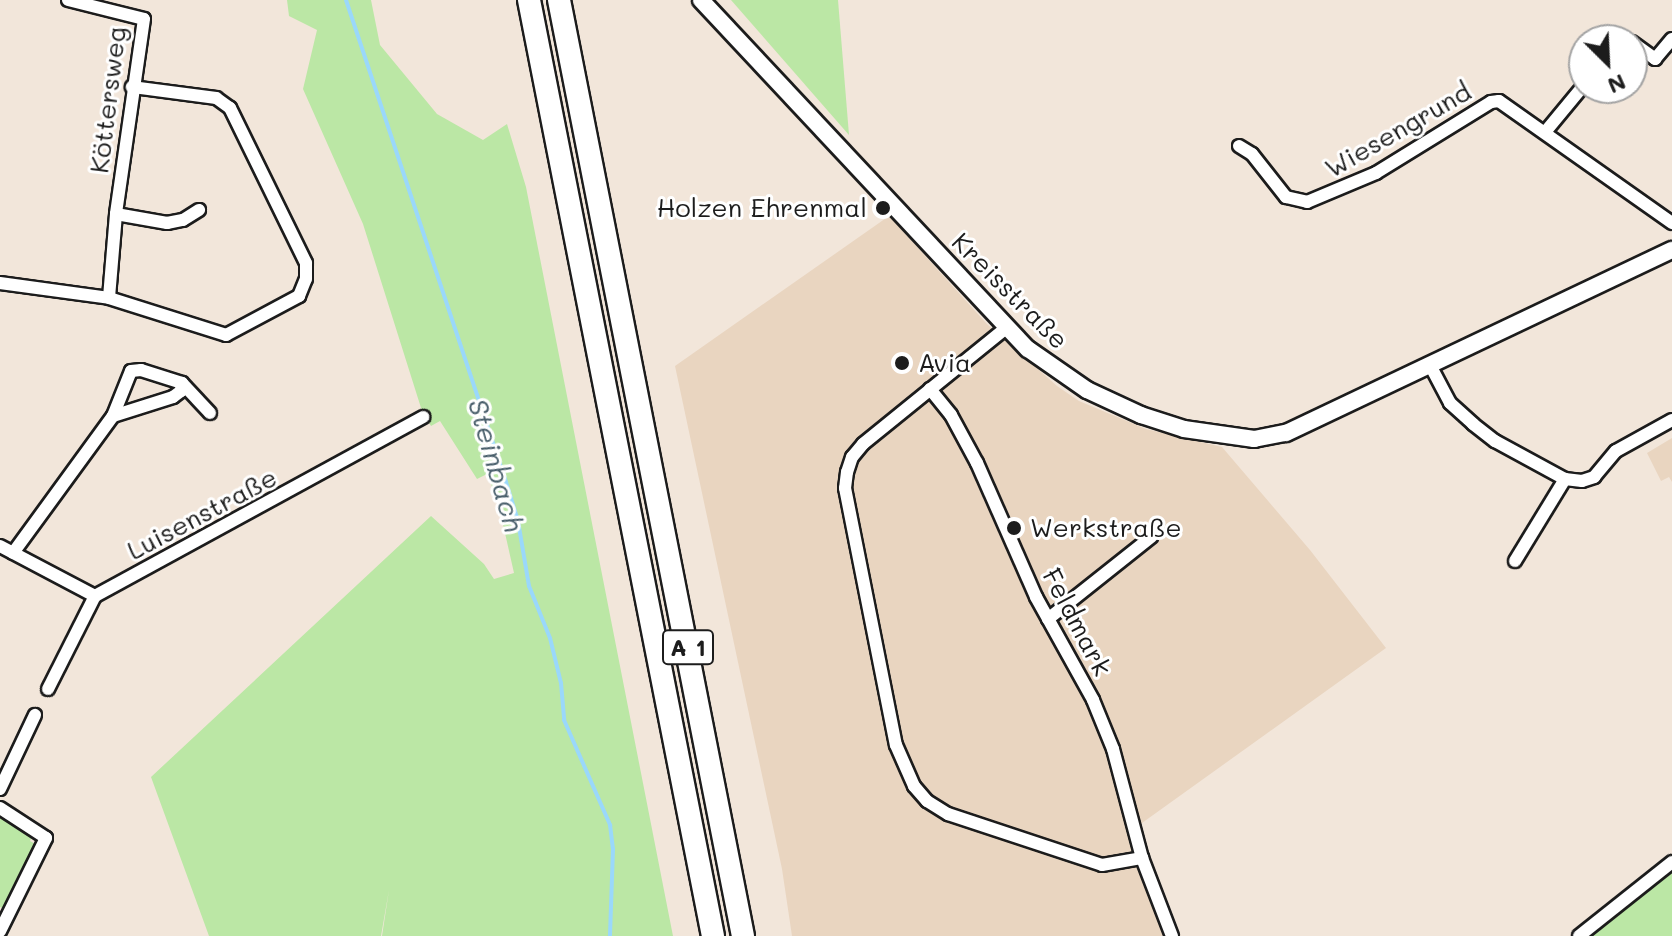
<!DOCTYPE html>
<meta charset="utf-8">
<style>
body{margin:0}
#map{position:relative;width:1672px;height:936px;overflow:hidden;background:#f2e6da;font-family:Mali,sans-serif}
div>[style]{position:absolute}
.built>*{inset:0;background:#e9d5c0}
.green>*{inset:0;background:#bbe7a5}
.stream>*{height:4px;margin:-2px;padding:0 2px;transform-origin:2px;border-radius:2px;background:#9ad8fb}
.roads{filter:drop-shadow(2px 0 #1c1c1c) drop-shadow(-2px 0 #1c1c1c) drop-shadow(0 2px #1c1c1c) drop-shadow(0 -2px #1c1c1c)}
.street>*{height:12px;margin:-6px;padding:0 6px;transform-origin:6px;border-radius:6px;background:#fff}
.secondary>*{height:16px;margin:-8px;padding:0 8px;transform-origin:8px;border-radius:8px;background:#fff}
.highway>*{height:22px;margin:-11px;padding:0 11px;transform-origin:11px;border-radius:11px;background:#fff}
.dots>*{width:22px;height:22px;translate:-50% -50%;box-sizing:border-box;border:4px solid #fff;border-radius:50%}
span{translate:-50% -50%;white-space:nowrap;text-align:center;line-height:1.15;-webkit-text-stroke:6px #fff;paint-order:stroke}
.shield-label span{padding:2px 6px;background:#fff;border:2px solid;border-radius:6px;-webkit-text-stroke-width:0}
.shield-label{font-size:24px;color:#1c1c1c;font-weight:700}
.street-label{font-size:26px;color:#1c1c1c}
.poi-label{font-size:26px;color:#1c1c1c}
.right{translate:-100% -50%;text-align:right}
.left{translate:0 -50%;text-align:left}
.water-label{font-size:28px;color:#485e6a;font-style:italic}
.north{position:absolute;left:1568px;top:24px;width:80px;height:80px;box-sizing:border-box;background:#fff;border:2px solid #a4a4a4;border-radius:50%;rotate:156deg;font-size:22px;font-weight:700;line-height:32px;text-align:center;color:#1c1c1c}
.north::after{content:'';display:block;margin:auto;width:28px;height:36px;background:#1c1c1c;clip-path:polygon(50% 0,100% 100%,50% 72%,0 100%)}
</style>
<div id="map">
<div class="built">
<div style="clip-path:polygon(889px 216px,987px 324px,1057px 386px,1079px 401px,1146px 429px,1222px 447px,1310px 550px,1386px 648px,1135px 828px,1172px 936px,792px 936px,782px 869px,675px 366px)"></div>
<div style="clip-path:polygon(1672px 438px,1672px 482px,1669px 477px,1661px 481px,1647px 453px)"></div>
</div>
<div class="green">
<div style="clip-path:polygon(287px 0,371px 0,380px 45px,437px 114px,483px 140px,507px 124px,526px 187px,673px 936px,382px 936px,389px 890px,381px 936px,209px 936px,151px 777px,431px 516px,484px 564px,494px 579px,514px 573px,498px 502px,487px 474px,477px 479px,440px 421px,431px 426px,422px 411px,363px 224px,303px 89px,317px 30px,289px 16px)"></div>
<div style="clip-path:polygon(731px 0,838px 0,849px 135px)"></div>
<div style="clip-path:polygon(0 818px,33px 834px,30px 841px,37px 845px,4px 909px,0 907px)"></div>
<div style="clip-path:polygon(1672px 862px,1672px 936px,1579px 936px)"></div>
</div>
<div class="stream">
<div style="left:346px;top:0;width:508px;rotate:71.64deg"></div>
<div style="left:506px;top:482px;width:41px;rotate:72.9deg"></div>
<div style="left:518px;top:521px;width:66px;rotate:80.4deg"></div>
<div style="left:529px;top:586px;width:56px;rotate:68deg"></div>
<div style="left:550px;top:638px;width:46px;rotate:76.3deg"></div>
<div style="left:561px;top:683px;width:37px;rotate:85deg"></div>
<div style="left:564px;top:720px;width:115px;rotate:66.3deg"></div>
<div style="left:610px;top:825px;width:24px;rotate:83deg"></div>
<div style="left:613px;top:849px;width:87px;rotate:92deg"></div>
</div>
<div class="roads">
<div class="street">
<div style="left:68px;top:0;width:78px;rotate:14deg"></div>
<div style="left:144px;top:19px;width:197px;rotate:98.2deg"></div>
<div style="left:116px;top:214px;width:84px;rotate:94.8deg"></div>
<div style="left:1632px;top:42px;width:29px;rotate:36deg"></div>
<div style="left:1655px;top:59px;width:26px;rotate:-50deg"></div>
<div style="left:1546px;top:131px;width:60px;rotate:-50.4deg"></div>
<div style="left:1239px;top:146px;width:15px;rotate:32deg"></div>
<div style="left:1252px;top:154px;width:55px;rotate:51.7deg"></div>
<div style="left:1286px;top:197px;width:22px;rotate:13deg"></div>
<div style="left:1307px;top:202px;width:75px;rotate:-22.8deg"></div>
<div style="left:1376px;top:173px;width:135px;rotate:-31.7deg"></div>
<div style="left:1491px;top:102px;width:8px;rotate:-7deg"></div>
<div style="left:1499px;top:101px;width:212px;rotate:35.2deg"></div>
<div style="left:116px;top:214px;width:52px;rotate:10deg"></div>
<div style="left:167px;top:223px;width:16px;rotate:-11deg"></div>
<div style="left:183px;top:220px;width:19px;rotate:-32deg"></div>
<div style="left:0;top:283px;width:110px;rotate:7.8deg"></div>
<div style="left:109px;top:298px;width:123px;rotate:17.5deg"></div>
<div style="left:226px;top:335px;width:83px;rotate:-28.1deg"></div>
<div style="left:299px;top:296px;width:18px;rotate:-68deg"></div>
<div style="left:306px;top:279px;width:16px;rotate:-90deg"></div>
<div style="left:306px;top:263px;width:173px;rotate:-116.1deg"></div>
<div style="left:230px;top:108px;width:17px;rotate:-144deg"></div>
<div style="left:216px;top:98px;width:85px;rotate:-172.5deg"></div>
<div style="left:1006px;top:328px;width:184px;rotate:141deg"></div>
<div style="left:863px;top:444px;width:17px;rotate:130deg"></div>
<div style="left:852px;top:457px;width:16px;rotate:108deg"></div>
<div style="left:847px;top:472px;width:16px;rotate:97deg"></div>
<div style="left:845px;top:488px;width:262px;rotate:78.8deg"></div>
<div style="left:896px;top:745px;width:45px;rotate:66.3deg"></div>
<div style="left:914px;top:786px;width:20px;rotate:49deg"></div>
<div style="left:927px;top:801px;width:25px;rotate:32deg"></div>
<div style="left:948px;top:814px;width:162px;rotate:18.3deg"></div>
<div style="left:1102px;top:865px;width:41px;rotate:-9.9deg"></div>
<div style="left:1430px;top:365px;width:43px;rotate:62.2deg"></div>
<div style="left:1450px;top:403px;width:31px;rotate:42deg"></div>
<div style="left:1473px;top:424px;width:28px;rotate:38deg"></div>
<div style="left:1495px;top:441px;width:80px;rotate:28.5deg"></div>
<div style="left:1565px;top:479px;width:17px;rotate:7deg"></div>
<div style="left:1582px;top:481px;width:13px;rotate:-18deg"></div>
<div style="left:1594px;top:477px;width:34px;rotate:-50deg"></div>
<div style="left:1616px;top:451px;width:64px;rotate:-29deg"></div>
<div style="left:182px;top:383px;width:41px;rotate:47deg"></div>
<div style="left:930px;top:389px;width:33px;rotate:51deg"></div>
<div style="left:951px;top:415px;width:55px;rotate:61.6deg"></div>
<div style="left:977px;top:463px;width:146px;rotate:66.2deg"></div>
<div style="left:1036px;top:597px;width:118px;rotate:61deg"></div>
<div style="left:1093px;top:700px;width:53px;rotate:67.8deg"></div>
<div style="left:1113px;top:749px;width:113px;rotate:75.1deg"></div>
<div style="left:1142px;top:858px;width:84px;rotate:69deg"></div>
<div style="left:0;top:546px;width:107px;rotate:27.8deg"></div>
<div style="left:13px;top:553px;width:170px;rotate:-53.9deg"></div>
<div style="left:113px;top:416px;width:63px;rotate:-17.6deg"></div>
<div style="left:173px;top:397px;width:10px;rotate:-37deg"></div>
<div style="left:181px;top:391px;width:8px;rotate:-83deg"></div>
<div style="left:182px;top:383px;width:43px;rotate:-162.4deg"></div>
<div style="left:141px;top:370px;width:10px;rotate:174deg"></div>
<div style="left:131px;top:371px;width:48px;rotate:111.8deg"></div>
<div style="left:1515px;top:561px;width:96px;rotate:-58.6deg"></div>
<div style="left:95px;top:596px;width:374px;rotate:-28.6deg"></div>
<div style="left:1048px;top:619px;width:132px;rotate:-38.5deg"></div>
<div style="left:48px;top:689px;width:104px;rotate:-63.2deg"></div>
<div style="left:0;top:789px;width:82px;rotate:-64.7deg"></div>
<div style="left:0;top:808px;width:55px;rotate:33.1deg"></div>
<div style="left:46px;top:838px;width:104px;rotate:116.3deg"></div>
<div style="left:1579px;top:936px;width:119px;rotate:-38.5deg"></div>
</div>
<div class="secondary">
<div style="left:701px;top:0;width:478px;rotate:46.9deg"></div>
<div style="left:1028px;top:349px;width:72px;rotate:34.8deg"></div>
<div style="left:1087px;top:390px;width:60px;rotate:24.8deg"></div>
<div style="left:1141px;top:415px;width:45px;rotate:18deg"></div>
<div style="left:1184px;top:429px;width:71px;rotate:8.1deg"></div>
<div style="left:1254px;top:439px;width:33px;rotate:-11deg"></div>
<div style="left:1286px;top:433px;width:427px;rotate:-25.4deg"></div>
</div>
<div class="highway">
<div style="left:529px;top:0;width:954px;rotate:78.88deg"></div>
<div style="left:559px;top:0;width:954px;rotate:78.88deg"></div>
</div>
</div>
<div class="dots">
<div style="left:883px;top:208px;background:#1c1c1c"></div>
<div style="left:902px;top:363px;background:#1c1c1c"></div>
<div style="left:1014px;top:528px;background:#1c1c1c"></div>
</div>
<div class="shield-label">
<span style="left:688px;top:647px">A 1</span>
</div>
<div class="street-label">
<span style="left:108px;top:100px;rotate:-83deg">Köttersweg</span>
<span style="left:1398px;top:130px;rotate:-30deg">Wiesengrund</span>
<span style="left:1010px;top:291px;rotate:45deg">Kreisstraße</span>
<span style="left:202px;top:514px;rotate:-28deg">Luisenstraße</span>
<span style="left:1077px;top:622px;rotate:62deg">Feldmark</span>
</div>
<div class="poi-label">
<span class="right" style="left:867px;top:208px">Holzen Ehrenmal</span>
<span class="left" style="left:918px;top:363px">Avia</span>
<span class="left" style="left:1030px;top:528px">Werkstraße</span>
</div>
<div class="water-label">
<span style="left:497px;top:465px;rotate:74deg">Steinbach</span>
</div>
<div class="north">N</div>
</div>
